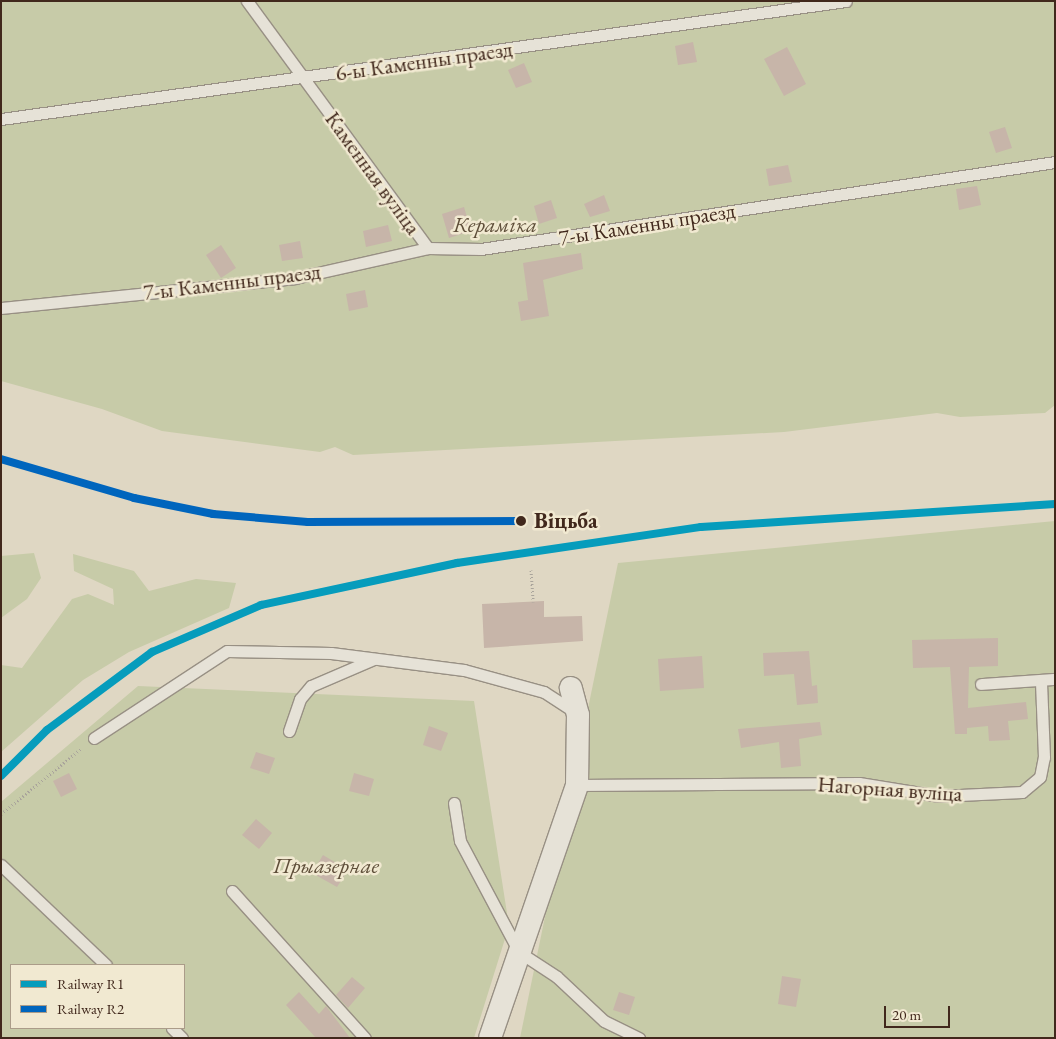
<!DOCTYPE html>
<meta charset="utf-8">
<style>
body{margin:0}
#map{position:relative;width:1056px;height:1039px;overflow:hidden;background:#dfd7c3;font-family:"EB Garamond",serif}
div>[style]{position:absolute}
.green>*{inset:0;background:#c7cba8}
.building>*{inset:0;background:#c7b5a9}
.path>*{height:3px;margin-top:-1.5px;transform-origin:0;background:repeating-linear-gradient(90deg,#a9a49b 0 1px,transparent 0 3.5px)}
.roads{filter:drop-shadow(1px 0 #989084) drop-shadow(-1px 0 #989084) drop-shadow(0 1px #989084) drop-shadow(0 -1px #989084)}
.lane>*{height:11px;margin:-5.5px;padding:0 5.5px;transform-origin:5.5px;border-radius:5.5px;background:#e6e2d7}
.street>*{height:22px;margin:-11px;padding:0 11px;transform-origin:11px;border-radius:11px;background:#e6e2d7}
.rail-1>*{height:8px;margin:-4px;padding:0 4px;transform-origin:4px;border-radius:4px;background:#069cbc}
.rail-2>*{height:8px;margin:-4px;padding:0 4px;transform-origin:4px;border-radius:4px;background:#0065bd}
.dots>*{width:14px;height:14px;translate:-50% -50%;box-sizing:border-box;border:2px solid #f1e9d1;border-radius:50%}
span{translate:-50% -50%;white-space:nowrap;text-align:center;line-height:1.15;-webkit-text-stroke:5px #f1e9d1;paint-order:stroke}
.street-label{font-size:22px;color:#41281c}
.park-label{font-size:22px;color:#5e4e39;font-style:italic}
.stop-label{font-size:22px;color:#41281c;font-weight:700}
.left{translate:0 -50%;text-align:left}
.frame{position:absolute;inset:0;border:2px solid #41281c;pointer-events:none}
.legend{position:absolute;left:10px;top:964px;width:175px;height:65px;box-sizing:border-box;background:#f1e9d1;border:1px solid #ab9c89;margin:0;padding:6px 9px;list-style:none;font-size:15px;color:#41281c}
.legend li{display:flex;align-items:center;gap:10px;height:25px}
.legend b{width:25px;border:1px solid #ab9c89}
.scale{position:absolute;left:884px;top:1006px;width:66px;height:22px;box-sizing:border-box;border:2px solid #41281c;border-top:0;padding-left:6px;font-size:15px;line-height:18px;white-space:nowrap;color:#41281c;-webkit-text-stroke:4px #f1e9d1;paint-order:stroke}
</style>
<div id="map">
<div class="green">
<div style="clip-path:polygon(1px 1px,1055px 1px,1055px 405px,1045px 413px,960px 417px,937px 413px,784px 432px,353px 455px,335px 447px,320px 452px,162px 431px,102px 409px,1px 381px)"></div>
<div style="clip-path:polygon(1055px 521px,1055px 1038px,520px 1038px,618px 563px)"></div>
<div style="clip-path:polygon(34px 553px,41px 578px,27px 599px,1px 618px,1px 556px)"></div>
<div style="clip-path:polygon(73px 554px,134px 571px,149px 591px,196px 579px,236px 583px,229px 608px,129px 652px,83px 680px,1px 752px,1px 665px,22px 668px,72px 599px,88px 594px,114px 605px,113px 589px,74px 571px)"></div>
<div style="clip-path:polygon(evenodd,138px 686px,474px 701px,509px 926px,474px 1038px,1px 1038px,1px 802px,138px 686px,11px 965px,184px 965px,184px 1028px,11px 1028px,11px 965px)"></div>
</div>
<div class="building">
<div style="clip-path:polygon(693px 42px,697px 62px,678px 65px,675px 46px)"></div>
<div style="clip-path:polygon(787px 47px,806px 84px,784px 96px,764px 59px)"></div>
<div style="clip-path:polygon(524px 63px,532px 82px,516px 88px,508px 70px)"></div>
<div style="clip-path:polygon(1005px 127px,1012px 148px,996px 153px,989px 132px)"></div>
<div style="clip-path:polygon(788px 165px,792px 182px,769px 186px,766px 169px)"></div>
<div style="clip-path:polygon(977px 186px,981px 205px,959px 210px,956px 189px)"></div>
<div style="clip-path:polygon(604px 195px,610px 211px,590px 217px,584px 204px)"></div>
<div style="clip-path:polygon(551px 200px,557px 218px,539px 224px,534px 206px)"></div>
<div style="clip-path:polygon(464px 207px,471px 231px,449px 238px,442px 214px)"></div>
<div style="clip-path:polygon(388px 225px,392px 241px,366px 247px,363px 231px)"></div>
<div style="clip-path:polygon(300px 241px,303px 258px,282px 261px,279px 245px)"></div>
<div style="clip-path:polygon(221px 245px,236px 268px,221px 278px,206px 255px)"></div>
<div style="clip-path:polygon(581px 253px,583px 269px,543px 280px,549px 316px,521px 321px,518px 302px,528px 300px,523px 263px)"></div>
<div style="clip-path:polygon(365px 290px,368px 307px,349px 311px,346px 294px)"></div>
<div style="clip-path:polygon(544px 601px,544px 617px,582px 616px,583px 641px,484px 648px,482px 604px)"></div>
<div style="clip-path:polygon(998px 638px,998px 666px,969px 667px,968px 708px,1026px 702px,1028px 719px,1008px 721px,1010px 740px,989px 741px,988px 726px,967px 728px,967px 734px,955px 734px,950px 667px,913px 668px,912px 640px)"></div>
<div style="clip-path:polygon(809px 651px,812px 686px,817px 685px,818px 703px,797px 705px,794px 674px,764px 676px,763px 653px)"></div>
<div style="clip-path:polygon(702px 656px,704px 688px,660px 691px,658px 659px)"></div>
<div style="clip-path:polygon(820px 722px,822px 735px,799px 739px,801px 766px,781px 768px,779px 742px,741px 748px,738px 729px)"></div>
<div style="clip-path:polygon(429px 726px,448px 733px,441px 751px,423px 745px)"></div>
<div style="clip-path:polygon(256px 752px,275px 758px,269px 774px,250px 768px)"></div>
<div style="clip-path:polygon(69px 773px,77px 789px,61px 797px,53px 781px)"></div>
<div style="clip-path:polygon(354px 773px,374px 779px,369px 796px,349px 791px)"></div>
<div style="clip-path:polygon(256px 819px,272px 833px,259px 849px,242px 835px)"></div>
<div style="clip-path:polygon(323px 855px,348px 870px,337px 887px,312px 873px)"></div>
<div style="clip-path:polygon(782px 976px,801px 979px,796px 1007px,778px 1004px)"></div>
<div style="clip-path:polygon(352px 977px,365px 988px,348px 1008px,336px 995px)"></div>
<div style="clip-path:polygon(299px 992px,319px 1014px,326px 1006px,350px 1038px,316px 1038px,286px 1005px)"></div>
<div style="clip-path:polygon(619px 992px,635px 997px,629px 1015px,613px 1010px)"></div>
</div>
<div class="path">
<div style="left:531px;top:570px;width:32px;rotate:86deg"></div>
<div style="left:1px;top:814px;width:104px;rotate:-39.2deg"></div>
</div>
<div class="roads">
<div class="lane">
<div style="left:247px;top:1px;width:306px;rotate:53.8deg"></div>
<div style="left:1px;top:119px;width:853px;rotate:-7.95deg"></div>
<div style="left:1px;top:308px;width:296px;rotate:-5.8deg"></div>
<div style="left:295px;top:278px;width:136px;rotate:-12.7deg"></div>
<div style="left:428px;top:248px;width:53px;rotate:1.1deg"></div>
<div style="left:481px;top:249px;width:581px;rotate:-8.62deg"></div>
<div style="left:981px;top:684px;width:74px;rotate:-3.9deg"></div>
<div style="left:289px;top:731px;width:34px;rotate:-71deg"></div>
<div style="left:300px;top:699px;width:17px;rotate:-50deg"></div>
<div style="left:311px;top:686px;width:69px;rotate:-23.2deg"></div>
<div style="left:94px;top:738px;width:159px;rotate:-33.2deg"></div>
<div style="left:227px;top:651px;width:104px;rotate:1.1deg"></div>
<div style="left:331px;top:653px;width:134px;rotate:7.3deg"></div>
<div style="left:464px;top:670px;width:83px;rotate:15.4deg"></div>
<div style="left:544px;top:692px;width:38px;rotate:33deg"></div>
<div style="left:577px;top:785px;width:282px;rotate:-0.4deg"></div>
<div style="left:859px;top:783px;width:81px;rotate:9.2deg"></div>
<div style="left:939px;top:796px;width:83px;rotate:-2.8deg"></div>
<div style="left:1022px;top:792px;width:23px;rotate:-40deg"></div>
<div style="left:1040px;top:777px;width:20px;rotate:-79deg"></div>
<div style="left:1044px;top:757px;width:76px;rotate:-92.3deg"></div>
<div style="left:454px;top:803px;width:38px;rotate:81deg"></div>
<div style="left:460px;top:841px;width:126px;rotate:62deg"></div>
<div style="left:519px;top:952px;width:45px;rotate:33.3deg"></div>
<div style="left:557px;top:977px;width:64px;rotate:43.1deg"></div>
<div style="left:604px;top:1021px;width:39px;rotate:26deg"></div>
<div style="left:1px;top:865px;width:145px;rotate:43.6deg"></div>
<div style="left:232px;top:891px;width:198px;rotate:47.9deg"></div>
<div style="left:172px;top:1028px;width:14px;rotate:45deg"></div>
</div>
<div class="street">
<div style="left:490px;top:1038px;width:268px;rotate:-71deg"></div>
<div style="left:577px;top:785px;width:70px;rotate:-89.2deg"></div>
<div style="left:578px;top:715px;width:28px;rotate:-105deg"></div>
</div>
</div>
<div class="rail-1">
<div style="left:1px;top:776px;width:65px;rotate:-45deg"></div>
<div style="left:47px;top:730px;width:131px;rotate:-36.6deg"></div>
<div style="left:152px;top:652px;width:119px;rotate:-23.3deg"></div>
<div style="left:261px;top:605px;width:200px;rotate:-12.1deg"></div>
<div style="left:457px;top:563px;width:247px;rotate:-8.4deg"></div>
<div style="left:701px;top:527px;width:355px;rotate:-3.7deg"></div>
</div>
<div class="rail-2">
<div style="left:1px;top:459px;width:139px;rotate:16.3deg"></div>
<div style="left:134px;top:498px;width:81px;rotate:11.4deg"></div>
<div style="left:213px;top:514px;width:95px;rotate:4.8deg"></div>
<div style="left:308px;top:522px;width:213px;rotate:-0.3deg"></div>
</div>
<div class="dots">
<div style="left:521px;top:521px;background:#41281c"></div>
</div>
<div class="street-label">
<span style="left:424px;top:61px;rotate:-8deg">6-ы Каменны праезд</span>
<span style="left:373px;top:173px;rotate:54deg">Каменная вуліца</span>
<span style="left:647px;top:224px;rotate:-9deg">7-ы Каменны праезд</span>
<span style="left:232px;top:282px;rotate:-7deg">7-ы Каменны праезд</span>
<span style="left:890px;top:789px;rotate:4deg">Нагорная вуліца</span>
</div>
<div class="park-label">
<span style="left:495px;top:225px">Кераміка</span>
<span style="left:326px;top:866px">Прыазернае</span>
</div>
<div class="stop-label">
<span class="left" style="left:534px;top:521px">Віцьба</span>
</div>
<div class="frame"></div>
<ul class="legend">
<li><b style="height:6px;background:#069cbc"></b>Railway R1</li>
<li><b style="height:6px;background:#0065bd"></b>Railway R2</li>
</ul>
<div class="scale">20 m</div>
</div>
